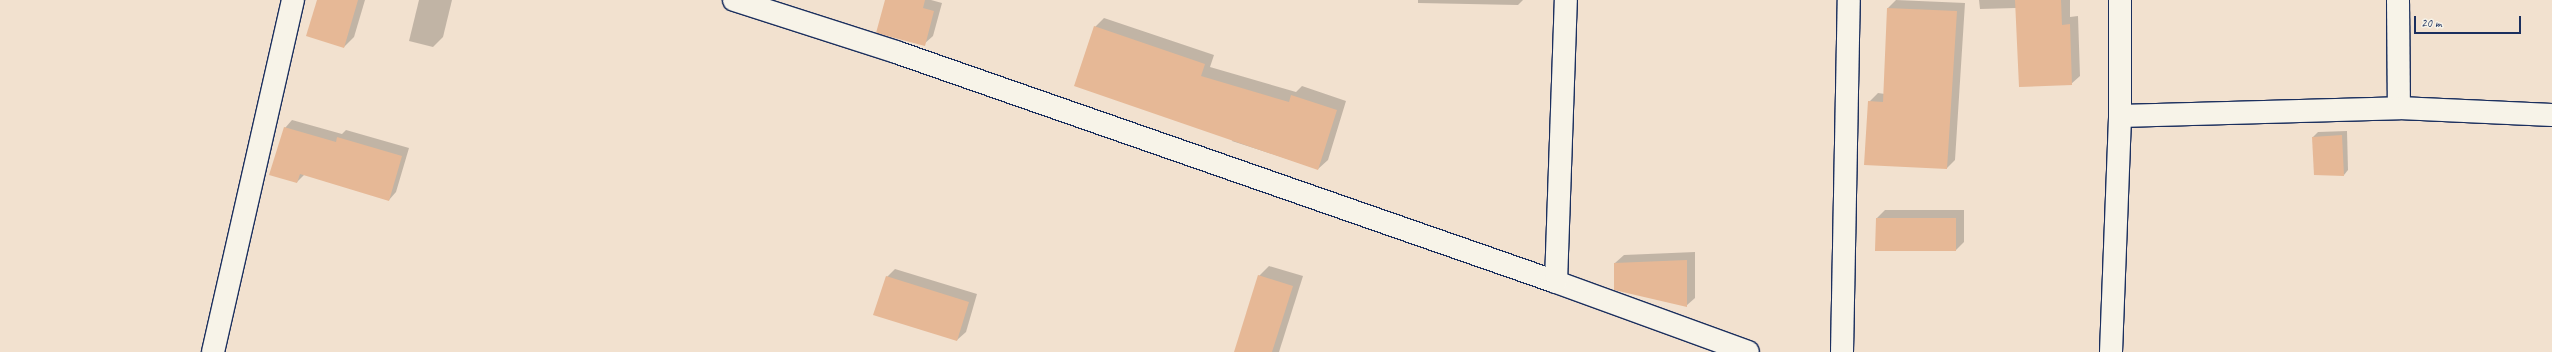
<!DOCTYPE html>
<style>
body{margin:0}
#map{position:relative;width:2552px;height:352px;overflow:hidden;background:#f2e1cf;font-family:Caveat,sans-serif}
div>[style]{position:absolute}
.shadow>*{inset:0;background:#0003}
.building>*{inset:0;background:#e6b896}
.roads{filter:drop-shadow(1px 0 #1b2f5e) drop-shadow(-1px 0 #1b2f5e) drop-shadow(0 1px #1b2f5e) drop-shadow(0 -1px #1b2f5e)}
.minor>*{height:22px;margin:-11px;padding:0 11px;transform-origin:11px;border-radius:11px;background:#f7f3e8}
span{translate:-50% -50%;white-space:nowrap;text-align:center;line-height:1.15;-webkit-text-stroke:3px #f7f3e8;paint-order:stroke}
.scale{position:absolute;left:2414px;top:16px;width:107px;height:18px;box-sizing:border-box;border:2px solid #1b2f5e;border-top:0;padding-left:5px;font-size:12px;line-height:14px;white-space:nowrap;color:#1b2f5e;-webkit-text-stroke:3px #f7f3e8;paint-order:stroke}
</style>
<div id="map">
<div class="shadow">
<div style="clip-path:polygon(318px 0,365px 0,354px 37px,344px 47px)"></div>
<div style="clip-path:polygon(419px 0,452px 0,443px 37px,433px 47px,409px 41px)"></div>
<div style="clip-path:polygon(886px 0,931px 0,942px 3px,933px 36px,924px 44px)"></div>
<div style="clip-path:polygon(1418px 0,1523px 0,1518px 5px,1418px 3px)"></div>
<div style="clip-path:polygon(1896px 0,1965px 3px,1955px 160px,1947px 168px,1869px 102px,1878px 93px,1885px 94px,1888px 8px)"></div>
<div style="clip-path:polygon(1979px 0,2070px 0,2070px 17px,2078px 16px,2080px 76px,2071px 84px,2016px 8px,1980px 9px)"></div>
<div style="clip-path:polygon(1104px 18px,1214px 55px,1210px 67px,1296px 92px,1302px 86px,1346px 101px,1328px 160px,1318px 169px,1232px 141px,1233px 139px,1095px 27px)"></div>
<div style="clip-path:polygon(292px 120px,342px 134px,346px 130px,409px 148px,396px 192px,389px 200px,305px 174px,297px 182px,285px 128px)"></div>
<div style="clip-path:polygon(2347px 131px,2348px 170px,2344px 175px,2313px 137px,2318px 132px)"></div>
<div style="clip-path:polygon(1885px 210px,1964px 210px,1964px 242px,1956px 250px,1877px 218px)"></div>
<div style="clip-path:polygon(1695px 252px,1695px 298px,1686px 306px,1615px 263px,1624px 255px)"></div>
<div style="clip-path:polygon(1269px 266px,1303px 276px,1279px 352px,1235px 352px,1259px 276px)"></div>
<div style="clip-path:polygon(895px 269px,977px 294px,966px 332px,957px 340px,887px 277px)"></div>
</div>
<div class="building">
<div style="clip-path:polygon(317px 0,358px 0,344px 48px,306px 36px)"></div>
<div style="clip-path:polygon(885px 0,925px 0,923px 8px,934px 11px,925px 46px,876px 33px)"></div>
<div style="clip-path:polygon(2015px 0,2061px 0,2062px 25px,2070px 24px,2072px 85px,2019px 87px)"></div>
<div style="clip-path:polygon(1887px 8px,1957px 11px,1947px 169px,1864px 165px,1868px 101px,1883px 102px)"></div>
<div style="clip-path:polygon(1094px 26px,1205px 64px,1201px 76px,1289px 102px,1291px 95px,1337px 110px,1318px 170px,1074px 86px)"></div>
<div style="clip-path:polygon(284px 127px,336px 142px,337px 137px,402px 156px,389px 201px,300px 174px,297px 183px,269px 175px)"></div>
<div style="clip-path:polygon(2342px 135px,2344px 176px,2314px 175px,2312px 137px)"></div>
<div style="clip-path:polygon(1876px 218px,1956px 218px,1956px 251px,1875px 251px)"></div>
<div style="clip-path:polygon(1687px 260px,1687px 307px,1614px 290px,1614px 263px)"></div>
<div style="clip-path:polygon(1258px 275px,1293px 286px,1272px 352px,1234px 352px)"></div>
<div style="clip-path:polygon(886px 276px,969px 302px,957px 341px,873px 315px)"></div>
</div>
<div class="roads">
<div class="minor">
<div style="left:734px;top:0;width:170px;rotate:17.8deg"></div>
<div style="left:896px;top:52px;width:699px;rotate:19.21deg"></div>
<div style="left:1556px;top:282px;width:204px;rotate:20deg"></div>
<div style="left:2398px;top:0;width:108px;rotate:89.5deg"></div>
<div style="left:2120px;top:116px;width:279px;rotate:-1.6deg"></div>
<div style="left:2399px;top:108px;width:153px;rotate:2.6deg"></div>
<div style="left:1556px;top:282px;width:282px;rotate:-88deg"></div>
<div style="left:213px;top:352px;width:361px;rotate:-77.2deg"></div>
<div style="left:1842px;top:352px;width:352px;rotate:-88.9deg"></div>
<div style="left:2111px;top:352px;width:236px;rotate:-87.8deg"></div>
<div style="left:2120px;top:116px;width:116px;rotate:-90deg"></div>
</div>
</div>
<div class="scale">20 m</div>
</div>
